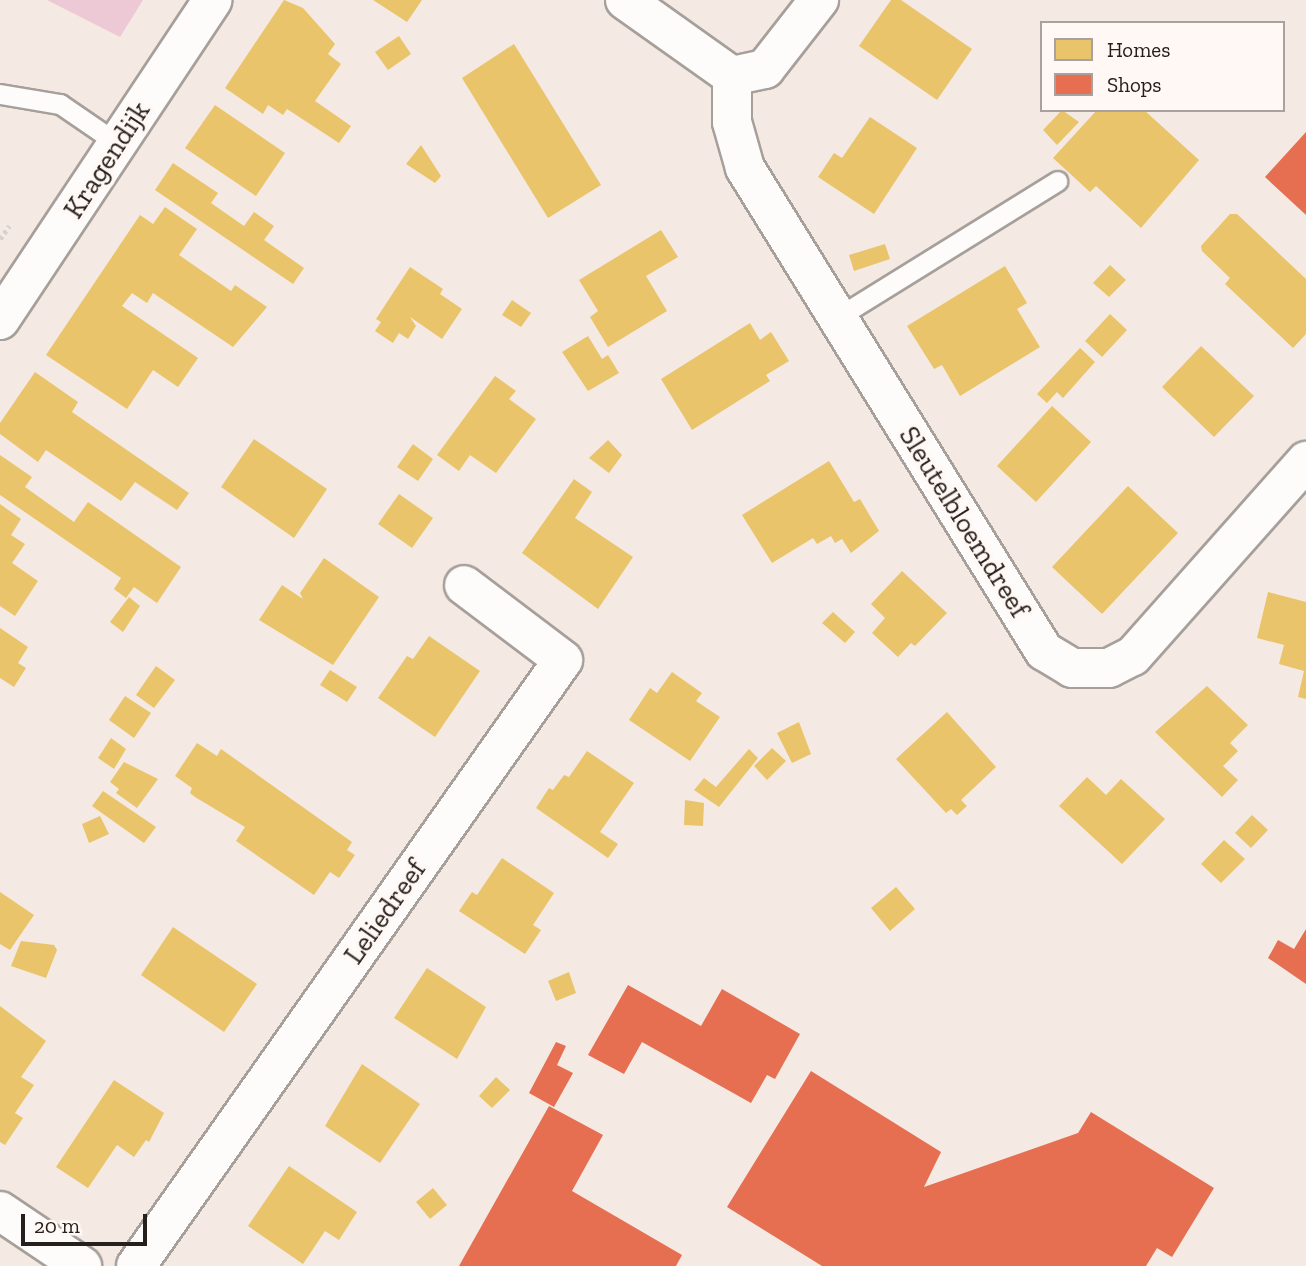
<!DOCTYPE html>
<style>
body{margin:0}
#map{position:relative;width:1306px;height:1266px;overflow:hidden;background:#f4eae3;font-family:"Zilla Slab",serif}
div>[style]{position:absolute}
.green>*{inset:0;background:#edc8d5}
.homes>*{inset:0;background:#e9c46a}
.shops>*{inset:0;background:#e76f51}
.path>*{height:4.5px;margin-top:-2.25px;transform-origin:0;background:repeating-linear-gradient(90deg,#d4d1cf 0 3.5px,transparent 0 7px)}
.roads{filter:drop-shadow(2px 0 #a69f9a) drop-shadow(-2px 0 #a69f9a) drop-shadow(0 2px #a69f9a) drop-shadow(0 -2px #a69f9a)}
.lane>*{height:19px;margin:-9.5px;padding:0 9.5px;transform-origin:9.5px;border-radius:9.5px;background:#fdfcfb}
.street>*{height:38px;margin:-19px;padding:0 19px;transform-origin:19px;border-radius:19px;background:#fdfcfb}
span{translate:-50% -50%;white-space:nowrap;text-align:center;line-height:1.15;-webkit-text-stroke:7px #fff8f4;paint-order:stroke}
.street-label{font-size:28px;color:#26201c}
.legend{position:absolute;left:1040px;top:21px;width:245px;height:91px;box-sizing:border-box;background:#fff8f4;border:2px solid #a8a29e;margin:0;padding:9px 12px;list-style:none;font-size:21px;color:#26201c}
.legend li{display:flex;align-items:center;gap:14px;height:35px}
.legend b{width:35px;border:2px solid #a8a29e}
.scale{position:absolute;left:21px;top:1214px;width:126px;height:32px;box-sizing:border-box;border:4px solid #26201c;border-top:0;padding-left:9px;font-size:21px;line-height:24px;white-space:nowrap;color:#26201c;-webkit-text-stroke:5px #fff8f4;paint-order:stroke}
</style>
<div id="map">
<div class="green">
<div style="clip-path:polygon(47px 0,143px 0,120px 37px)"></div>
</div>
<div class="homes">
<div style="clip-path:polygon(284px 0,303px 8px,335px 44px,328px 54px,341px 64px,315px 101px,351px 126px,339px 143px,287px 109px,283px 115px,268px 105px,263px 114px,225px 88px)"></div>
<div style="clip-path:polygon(373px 0,422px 0,407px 22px)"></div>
<div style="clip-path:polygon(891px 0,901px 0,972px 49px,937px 100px,859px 46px)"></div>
<div style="clip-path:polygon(399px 36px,411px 54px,388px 70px,375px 52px)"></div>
<div style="clip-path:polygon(514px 44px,601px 185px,548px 218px,462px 78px)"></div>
<div style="clip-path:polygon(215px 105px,285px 153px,256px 196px,185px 148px)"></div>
<div style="clip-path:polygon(1062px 110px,1079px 122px,1057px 145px,1043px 130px)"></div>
<div style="clip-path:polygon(1097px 110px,1144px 110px,1199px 160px,1141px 228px,1096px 186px,1090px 192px,1053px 158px)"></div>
<div style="clip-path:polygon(870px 117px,917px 148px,874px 214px,818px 177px,834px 153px,842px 158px)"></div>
<div style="clip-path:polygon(421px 145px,441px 176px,435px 183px,406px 164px)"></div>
<div style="clip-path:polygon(173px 163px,218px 193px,211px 203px,244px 226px,254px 212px,274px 226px,264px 240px,304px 268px,293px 284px,155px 190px)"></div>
<div style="clip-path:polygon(165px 207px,197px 229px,179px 255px,231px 291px,235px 285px,267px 307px,233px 347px,153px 293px,147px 303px,132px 293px,122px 306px,198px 358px,178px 387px,153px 370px,127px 409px,46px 355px,140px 215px,153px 224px)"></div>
<div style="clip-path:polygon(1230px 214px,1237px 214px,1306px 279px,1306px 334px,1293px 348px,1225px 284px,1230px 278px,1202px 251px,1201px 246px)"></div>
<div style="clip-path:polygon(661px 230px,678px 257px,646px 276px,667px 311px,608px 347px,590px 317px,598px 311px,579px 280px)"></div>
<div style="clip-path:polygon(885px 244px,890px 259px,854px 271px,849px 255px)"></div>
<div style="clip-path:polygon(1110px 265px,1126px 280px,1109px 297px,1093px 283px)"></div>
<div style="clip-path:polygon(1005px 266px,1027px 303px,1017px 309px,1040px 347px,960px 396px,942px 365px,934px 369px,907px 326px)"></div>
<div style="clip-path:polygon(410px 267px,443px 289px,440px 294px,462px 309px,442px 339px,410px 317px,416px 326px,408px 339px,399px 333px,393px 343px,375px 331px,381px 322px,376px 319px)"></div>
<div style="clip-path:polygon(512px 300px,531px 313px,521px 327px,502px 315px)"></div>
<div style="clip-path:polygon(1110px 314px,1127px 330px,1102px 357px,1085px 341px)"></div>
<div style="clip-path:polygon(750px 323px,760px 340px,771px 332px,789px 361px,766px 375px,770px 381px,692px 430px,661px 379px)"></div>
<div style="clip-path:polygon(588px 336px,602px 359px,608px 355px,619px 373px,588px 391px,562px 352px)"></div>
<div style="clip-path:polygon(1201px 346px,1254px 396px,1214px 437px,1162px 387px)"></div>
<div style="clip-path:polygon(1080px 348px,1095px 362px,1063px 398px,1057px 392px,1047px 403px,1037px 394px)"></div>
<div style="clip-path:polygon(35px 372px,78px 402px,72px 412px,189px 493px,177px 510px,135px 482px,121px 501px,46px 450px,38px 462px,0 434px,0 423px)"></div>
<div style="clip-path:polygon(495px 376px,516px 391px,509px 399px,536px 419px,496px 473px,470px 455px,459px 471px,437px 455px)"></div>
<div style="clip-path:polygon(1052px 406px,1091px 442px,1036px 502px,997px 466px)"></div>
<div style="clip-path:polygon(254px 439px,327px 489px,294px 538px,221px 487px)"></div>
<div style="clip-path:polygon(608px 440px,622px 455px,609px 473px,589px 458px)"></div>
<div style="clip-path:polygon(413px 444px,433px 459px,418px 481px,397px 467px)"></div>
<div style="clip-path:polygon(0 455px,32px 477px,25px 487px,74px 522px,88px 502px,181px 567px,157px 603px,134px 587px,126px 598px,114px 589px,121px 578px,0 495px)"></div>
<div style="clip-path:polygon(829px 461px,854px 502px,860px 499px,879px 531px,851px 553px,842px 539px,835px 543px,831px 536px,817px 544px,813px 538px,772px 563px,742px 515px)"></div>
<div style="clip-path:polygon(574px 479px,592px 492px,575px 518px,633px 557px,598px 609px,522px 553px)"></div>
<div style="clip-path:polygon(1128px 486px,1178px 533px,1102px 614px,1052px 567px)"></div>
<div style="clip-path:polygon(399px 494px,433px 518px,412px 548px,378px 524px)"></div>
<div style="clip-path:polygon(0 504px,21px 519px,11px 535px,25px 544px,12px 563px,38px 581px,15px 616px,0 606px)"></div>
<div style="clip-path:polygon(324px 558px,379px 597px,333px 665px,259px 620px,282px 585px,303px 599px,300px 593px)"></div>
<div style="clip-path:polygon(902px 571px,947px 613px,915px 646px,911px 643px,898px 657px,872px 633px,885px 618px,871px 604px)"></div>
<div style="clip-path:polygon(1268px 592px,1306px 602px,1306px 699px,1298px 697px,1304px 671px,1279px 664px,1284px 645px,1257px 638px)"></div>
<div style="clip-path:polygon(129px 597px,140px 606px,123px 632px,110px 622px)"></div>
<div style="clip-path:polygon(833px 612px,855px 632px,845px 643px,822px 623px)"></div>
<div style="clip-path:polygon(0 628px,28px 647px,18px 663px,26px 668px,14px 687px,0 678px)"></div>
<div style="clip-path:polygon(429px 636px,480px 671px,435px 737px,378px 698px,407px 656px,413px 659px)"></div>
<div style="clip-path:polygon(156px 666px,175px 680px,154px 708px,136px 695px)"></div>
<div style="clip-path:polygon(330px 670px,357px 687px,347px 702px,320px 685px)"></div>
<div style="clip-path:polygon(672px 672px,702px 693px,696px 701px,720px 717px,690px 761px,629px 720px,650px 688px,657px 693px)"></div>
<div style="clip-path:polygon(1207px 686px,1248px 725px,1230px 743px,1238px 751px,1223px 766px,1238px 780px,1222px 797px,1155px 732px)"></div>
<div style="clip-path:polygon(125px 696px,151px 713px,134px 738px,109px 720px)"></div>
<div style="clip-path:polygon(947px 712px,996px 767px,961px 800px,967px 806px,957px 815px,951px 809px,946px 813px,896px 759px)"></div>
<div style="clip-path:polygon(799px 722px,811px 754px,792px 763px,777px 733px)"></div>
<div style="clip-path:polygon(111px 738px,126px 749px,114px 769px,98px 758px)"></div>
<div style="clip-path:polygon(197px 743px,217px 756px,221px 749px,352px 842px,347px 850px,355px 855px,339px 878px,330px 872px,314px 895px,236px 841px,245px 827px,195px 797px,190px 793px,192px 788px,175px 776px)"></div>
<div style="clip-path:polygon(772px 748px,786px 761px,767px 780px,754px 766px)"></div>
<div style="clip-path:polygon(749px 749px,758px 758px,719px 807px,694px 790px,704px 778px,716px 787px)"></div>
<div style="clip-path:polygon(587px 751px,634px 783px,600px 832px,618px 844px,608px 858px,536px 808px,549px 788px,553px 790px,564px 775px,569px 777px)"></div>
<div style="clip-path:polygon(124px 762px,158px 779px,137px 808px,116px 793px,119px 789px,110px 782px)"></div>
<div style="clip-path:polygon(1087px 777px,1106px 795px,1121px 779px,1165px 819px,1122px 864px,1059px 806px)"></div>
<div style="clip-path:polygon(103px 791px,156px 827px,144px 843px,92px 806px)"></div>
<div style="clip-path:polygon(685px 800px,704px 803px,703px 826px,684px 825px)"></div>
<div style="clip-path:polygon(1252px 815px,1268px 830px,1251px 848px,1235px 833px)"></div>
<div style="clip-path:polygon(100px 816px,109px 834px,89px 843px,82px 824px)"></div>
<div style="clip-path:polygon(1224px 840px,1245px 859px,1221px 883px,1201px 864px)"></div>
<div style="clip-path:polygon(502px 858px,554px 893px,533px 925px,541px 930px,525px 954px,459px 911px,472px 892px,477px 895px)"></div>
<div style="clip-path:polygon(896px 887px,915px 909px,890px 931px,871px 908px)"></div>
<div style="clip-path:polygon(0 892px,34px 915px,10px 950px,0 944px)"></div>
<div style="clip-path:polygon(173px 927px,257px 984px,224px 1032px,141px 975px)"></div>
<div style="clip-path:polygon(21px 941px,54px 945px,57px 950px,46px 978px,11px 966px)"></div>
<div style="clip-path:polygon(427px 968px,486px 1007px,457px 1059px,394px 1018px)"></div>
<div style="clip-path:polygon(569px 972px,576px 993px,556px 1001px,548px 981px)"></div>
<div style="clip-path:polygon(0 1006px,46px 1041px,21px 1077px,34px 1085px,15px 1113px,23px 1118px,5px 1145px,0 1142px)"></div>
<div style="clip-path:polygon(362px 1064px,420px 1104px,380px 1163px,325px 1126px)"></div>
<div style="clip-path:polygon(496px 1077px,510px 1090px,492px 1108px,479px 1096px)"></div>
<div style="clip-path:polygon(114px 1080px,164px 1113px,149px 1142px,146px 1140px,134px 1157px,117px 1145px,88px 1188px,56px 1167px)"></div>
<div style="clip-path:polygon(289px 1166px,357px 1212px,339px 1240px,325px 1231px,303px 1264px,248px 1226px)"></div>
<div style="clip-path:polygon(433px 1188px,447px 1205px,430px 1219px,416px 1202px)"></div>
</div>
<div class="shops">
<div style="clip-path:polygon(1306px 132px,1306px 215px,1265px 177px)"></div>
<div style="clip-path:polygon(1306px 929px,1306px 984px,1268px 958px,1278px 940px,1294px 949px)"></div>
<div style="clip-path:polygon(628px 985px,701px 1026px,722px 989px,800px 1034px,775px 1079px,767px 1075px,751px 1103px,642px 1042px,624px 1074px,588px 1055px)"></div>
<div style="clip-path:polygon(556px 1042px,566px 1046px,557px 1065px,573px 1073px,554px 1107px,529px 1093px)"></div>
<div style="clip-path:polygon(811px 1071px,941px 1152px,924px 1187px,1078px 1133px,1091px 1112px,1214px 1188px,1172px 1257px,1157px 1248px,1146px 1266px,822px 1266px,727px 1207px)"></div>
<div style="clip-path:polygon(549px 1106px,603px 1135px,572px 1191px,682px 1255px,676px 1266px,459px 1266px)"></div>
</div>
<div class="path">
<div style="left:0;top:239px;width:16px;rotate:-55deg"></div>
</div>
<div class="roads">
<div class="lane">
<div style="left:0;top:94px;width:61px;rotate:9.5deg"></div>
<div style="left:60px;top:104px;width:69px;rotate:34.4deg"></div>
<div style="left:838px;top:317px;width:258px;rotate:-31.8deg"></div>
</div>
<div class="street">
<div style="left:625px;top:0;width:131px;rotate:35.4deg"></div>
<div style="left:732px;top:76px;width:46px;rotate:90deg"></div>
<div style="left:732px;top:122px;width:48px;rotate:74.2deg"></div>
<div style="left:745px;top:168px;width:568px;rotate:58.24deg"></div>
<div style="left:1044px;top:651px;width:33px;rotate:31deg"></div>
<div style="left:1072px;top:668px;width:37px"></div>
<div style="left:1109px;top:668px;width:27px;rotate:-27deg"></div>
<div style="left:1133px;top:656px;width:261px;rotate:-48.4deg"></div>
<div style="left:732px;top:76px;width:34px;rotate:-12deg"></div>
<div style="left:765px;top:69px;width:88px;rotate:-52deg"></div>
<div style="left:0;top:320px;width:384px;rotate:-56.4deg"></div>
<div style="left:0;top:1211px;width:99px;rotate:33.9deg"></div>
<div style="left:136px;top:1266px;width:741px;rotate:-54.83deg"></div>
<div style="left:563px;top:660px;width:124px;rotate:-142.9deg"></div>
</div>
</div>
<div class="street-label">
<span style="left:107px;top:160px;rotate:-57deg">Kragendijk</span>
<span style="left:964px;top:522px;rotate:58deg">Sleutelbloemdreef</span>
<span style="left:385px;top:912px;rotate:-55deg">Leliedreef</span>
</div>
<ul class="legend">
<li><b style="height:19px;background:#e9c46a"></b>Homes</li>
<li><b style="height:19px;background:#e76f51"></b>Shops</li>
</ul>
<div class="scale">20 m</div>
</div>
